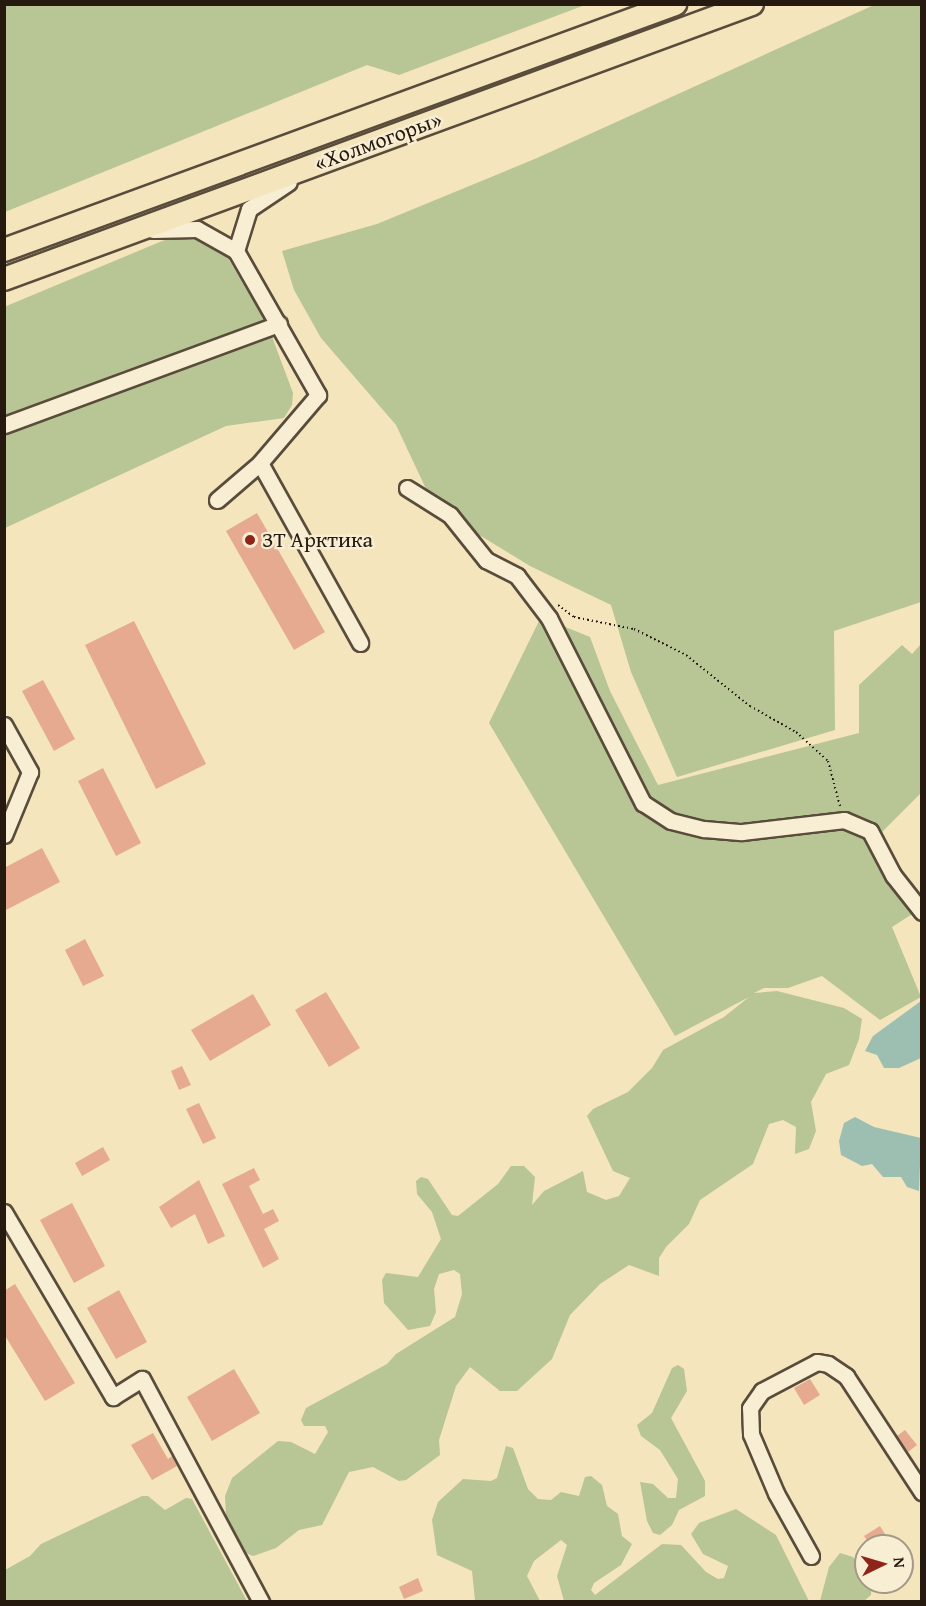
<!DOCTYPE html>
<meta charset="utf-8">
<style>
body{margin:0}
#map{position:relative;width:926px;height:1606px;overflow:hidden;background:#f4e5bd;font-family:"Gentium Book Plus",serif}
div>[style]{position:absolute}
.green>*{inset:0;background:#b8c594}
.water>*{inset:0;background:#9cbfb1}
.building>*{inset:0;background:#e5aa8f}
.path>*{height:2px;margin-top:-1px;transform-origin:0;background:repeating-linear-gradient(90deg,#251910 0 1.5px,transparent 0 4.5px)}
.roads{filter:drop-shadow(2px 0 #594c3b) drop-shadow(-2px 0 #594c3b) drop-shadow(0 2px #594c3b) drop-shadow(0 -2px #594c3b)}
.minor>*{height:15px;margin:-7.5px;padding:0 7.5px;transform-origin:7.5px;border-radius:7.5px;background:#f8eed4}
.highway>*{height:22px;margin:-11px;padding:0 11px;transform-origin:11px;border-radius:11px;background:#f4e5bd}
.dots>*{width:16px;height:16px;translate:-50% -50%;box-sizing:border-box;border:3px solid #f8eed4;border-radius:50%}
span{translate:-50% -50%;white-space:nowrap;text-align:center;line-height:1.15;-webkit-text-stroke:4.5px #f8eed4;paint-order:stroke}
.street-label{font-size:22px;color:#251910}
.poi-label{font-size:22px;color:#251910}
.left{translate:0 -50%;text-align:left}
.frame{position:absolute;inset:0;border:6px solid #251910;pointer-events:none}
.north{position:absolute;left:854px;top:1534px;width:60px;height:60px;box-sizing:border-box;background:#f8eed4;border:2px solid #a49986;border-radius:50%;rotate:85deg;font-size:16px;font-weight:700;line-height:24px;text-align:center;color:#251910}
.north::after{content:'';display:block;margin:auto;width:21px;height:27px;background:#8f2418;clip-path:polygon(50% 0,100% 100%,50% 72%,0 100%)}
</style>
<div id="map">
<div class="green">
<div style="clip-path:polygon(5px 4px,585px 4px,585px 5px,399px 75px,367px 65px,5px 212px)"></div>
<div style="clip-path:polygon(874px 5px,921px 5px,921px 602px,834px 631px,835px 730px,677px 777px,631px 672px,611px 605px,530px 566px,435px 508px,396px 425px,321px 338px,294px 290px,282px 251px,377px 224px,537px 158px)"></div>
<div style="clip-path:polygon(167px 239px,204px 239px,222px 248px,268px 326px,293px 393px,292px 405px,284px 418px,226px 426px,5px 528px,4px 307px)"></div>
<div style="clip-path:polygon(541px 617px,590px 637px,610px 691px,658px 785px,859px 733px,859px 685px,902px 645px,912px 654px,921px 644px,921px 793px,882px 832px,920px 909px,892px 927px,921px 997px,880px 1020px,822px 976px,788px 988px,764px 988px,754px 993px,777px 991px,844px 1008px,862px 1019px,859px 1039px,849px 1065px,826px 1074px,811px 1102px,816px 1131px,809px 1149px,795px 1154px,796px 1127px,783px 1120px,769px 1124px,753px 1164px,700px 1200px,689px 1224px,666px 1247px,659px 1258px,659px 1276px,629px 1265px,600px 1284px,570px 1315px,552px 1359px,517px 1391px,500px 1391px,470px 1367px,456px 1386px,439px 1440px,440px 1455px,406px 1480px,399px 1481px,373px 1467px,349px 1472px,322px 1525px,299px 1530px,276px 1548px,253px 1556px,246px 1553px,226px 1516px,225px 1496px,232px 1478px,278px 1441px,291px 1442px,315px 1454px,328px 1432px,325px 1426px,304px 1426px,301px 1420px,306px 1408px,387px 1364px,396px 1354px,455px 1317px,462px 1294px,460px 1274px,454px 1270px,439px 1274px,434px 1289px,436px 1312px,430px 1326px,408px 1330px,384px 1303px,382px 1280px,386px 1273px,418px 1277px,441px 1239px,432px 1212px,417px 1194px,416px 1181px,421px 1177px,428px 1179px,452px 1215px,458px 1216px,498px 1184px,511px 1166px,524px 1166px,535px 1177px,532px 1205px,544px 1191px,583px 1171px,587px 1192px,606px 1200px,619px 1196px,630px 1178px,613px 1171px,587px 1116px,593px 1109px,628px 1092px,652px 1068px,663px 1050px,724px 1017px,749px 997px,675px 1036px,489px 723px)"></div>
<div style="clip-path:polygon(678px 1365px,684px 1369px,687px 1391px,671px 1418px,705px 1481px,705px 1496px,679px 1510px,672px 1525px,660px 1535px,653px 1533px,647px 1521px,640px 1482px,653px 1484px,668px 1498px,676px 1498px,678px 1479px,660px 1450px,641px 1436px,637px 1425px,652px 1413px,672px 1368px)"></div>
<div style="clip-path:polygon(506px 1446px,513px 1448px,528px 1489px,538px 1499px,551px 1500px,561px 1492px,579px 1496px,585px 1477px,591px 1476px,602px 1485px,607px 1506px,618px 1514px,622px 1536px,632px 1544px,621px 1565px,594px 1583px,591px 1590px,595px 1595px,662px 1544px,681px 1545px,706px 1572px,718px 1579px,724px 1578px,728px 1566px,703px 1554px,691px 1534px,699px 1523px,736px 1509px,776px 1535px,809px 1601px,564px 1601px,557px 1576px,567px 1545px,561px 1540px,534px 1561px,527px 1576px,540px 1601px,475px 1601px,472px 1571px,437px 1555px,432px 1520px,438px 1502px,463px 1479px,491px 1481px,497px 1478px)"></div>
<div style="clip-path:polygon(142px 1496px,148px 1496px,165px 1510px,186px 1498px,192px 1499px,247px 1601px,5px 1601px,5px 1570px,30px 1556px,41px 1544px)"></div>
<div style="clip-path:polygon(840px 1553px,853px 1557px,866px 1572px,866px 1582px,872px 1582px,871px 1595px,864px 1601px,820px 1601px,829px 1567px)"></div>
</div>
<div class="water">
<div style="clip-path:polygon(921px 1001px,921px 1058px,899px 1068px,884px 1068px,877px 1055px,865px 1051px,873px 1036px)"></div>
<div style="clip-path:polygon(855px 1117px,874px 1127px,921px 1138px,919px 1191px,907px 1187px,901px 1177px,883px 1177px,872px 1164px,862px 1166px,841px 1155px,839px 1141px,844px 1123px)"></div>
</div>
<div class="building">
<div style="clip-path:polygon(257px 513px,325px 632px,294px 650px,226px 531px)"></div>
<div style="clip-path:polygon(134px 621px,206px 764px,156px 789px,85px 645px)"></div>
<div style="clip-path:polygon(43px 680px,75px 739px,54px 751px,22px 691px)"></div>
<div style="clip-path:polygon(103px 768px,141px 843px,116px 856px,78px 781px)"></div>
<div style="clip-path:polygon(42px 848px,60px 882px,4px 911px,4px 868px)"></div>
<div style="clip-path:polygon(85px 939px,104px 976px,83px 986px,65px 950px)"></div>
<div style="clip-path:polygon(326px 992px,360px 1048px,329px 1067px,295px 1010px)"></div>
<div style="clip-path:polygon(253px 994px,271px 1025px,210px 1061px,191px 1030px)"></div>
<div style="clip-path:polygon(182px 1066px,191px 1085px,179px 1090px,171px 1071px)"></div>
<div style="clip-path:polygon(199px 1103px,216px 1138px,203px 1144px,186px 1109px)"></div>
<div style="clip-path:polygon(103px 1147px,110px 1160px,82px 1176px,75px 1163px)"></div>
<div style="clip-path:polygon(254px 1168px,260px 1180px,249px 1186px,263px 1214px,273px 1209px,279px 1221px,264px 1229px,279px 1259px,263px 1268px,222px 1184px)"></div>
<div style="clip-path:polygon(199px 1180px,225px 1236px,208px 1244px,195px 1214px,171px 1228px,159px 1207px)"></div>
<div style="clip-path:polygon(72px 1203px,105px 1266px,74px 1283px,40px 1220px)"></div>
<div style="clip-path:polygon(15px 1284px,75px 1383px,45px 1401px,4px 1334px,4px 1291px)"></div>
<div style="clip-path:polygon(119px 1290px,147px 1342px,116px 1359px,87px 1308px)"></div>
<div style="clip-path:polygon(234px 1369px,260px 1413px,212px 1441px,187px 1397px)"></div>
<div style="clip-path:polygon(810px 1379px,820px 1395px,804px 1405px,794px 1388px)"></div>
<div style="clip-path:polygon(905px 1430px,917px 1445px,908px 1452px,897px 1436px)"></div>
<div style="clip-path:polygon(153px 1433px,168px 1459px,172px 1456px,177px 1466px,152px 1480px,131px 1445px)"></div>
<div style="clip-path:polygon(880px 1526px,890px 1542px,871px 1546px,864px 1536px)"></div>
<div style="clip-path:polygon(418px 1578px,423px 1591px,404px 1599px,399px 1587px)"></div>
</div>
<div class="path">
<div style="left:558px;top:605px;width:20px;rotate:37deg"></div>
<div style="left:574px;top:617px;width:61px;rotate:11.3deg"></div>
<div style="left:634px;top:629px;width:58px;rotate:26.6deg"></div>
<div style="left:686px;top:655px;width:82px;rotate:38.6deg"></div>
<div style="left:750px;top:706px;width:53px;rotate:29.5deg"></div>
<div style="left:796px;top:732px;width:43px;rotate:42.2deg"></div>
<div style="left:828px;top:761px;width:47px;rotate:75.1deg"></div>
</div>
<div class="roads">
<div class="minor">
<div style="left:153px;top:230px;width:44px;rotate:-1.3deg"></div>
<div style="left:197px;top:229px;width:45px;rotate:29.4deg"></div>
<div style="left:236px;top:251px;width:166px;rotate:60.3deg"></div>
<div style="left:318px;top:395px;width:89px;rotate:130.5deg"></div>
<div style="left:260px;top:463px;width:206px;rotate:60.9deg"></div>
<div style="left:236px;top:251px;width:44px;rotate:-72.8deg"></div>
<div style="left:249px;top:209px;width:48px;rotate:-34deg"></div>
<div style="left:4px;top:425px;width:293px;rotate:-20.2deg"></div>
<div style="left:407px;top:488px;width:51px;rotate:32.1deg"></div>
<div style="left:450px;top:515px;width:58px;rotate:51.3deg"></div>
<div style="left:486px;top:560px;width:35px;rotate:27deg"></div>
<div style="left:517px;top:576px;width:53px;rotate:52.7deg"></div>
<div style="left:549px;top:618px;width:208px;rotate:63.1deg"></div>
<div style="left:643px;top:803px;width:33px;rotate:33deg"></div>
<div style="left:671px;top:821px;width:34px;rotate:14deg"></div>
<div style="left:704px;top:829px;width:38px;rotate:5deg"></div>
<div style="left:742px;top:832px;width:103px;rotate:-6.7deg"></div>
<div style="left:844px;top:820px;width:28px;rotate:23deg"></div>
<div style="left:870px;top:831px;width:50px;rotate:62.4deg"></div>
<div style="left:893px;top:875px;width:47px;rotate:51.9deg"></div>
<div style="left:217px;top:500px;width:57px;rotate:-40.7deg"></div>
<div style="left:4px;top:725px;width:54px;rotate:61deg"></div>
<div style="left:30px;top:772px;width:68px;rotate:112.4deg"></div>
<div style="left:4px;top:1212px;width:215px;rotate:59.5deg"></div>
<div style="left:113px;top:1397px;width:34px;rotate:-32deg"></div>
<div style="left:142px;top:1379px;width:253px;rotate:61.9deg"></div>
<div style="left:811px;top:1556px;width:72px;rotate:-119.1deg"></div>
<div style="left:776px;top:1493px;width:64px;rotate:-113deg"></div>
<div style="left:751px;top:1434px;width:26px;rotate:-92deg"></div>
<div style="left:750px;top:1408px;width:21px;rotate:-55deg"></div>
<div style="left:762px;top:1391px;width:62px;rotate:-27.8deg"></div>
<div style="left:817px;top:1362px;width:11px;rotate:10deg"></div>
<div style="left:828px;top:1364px;width:22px;rotate:34deg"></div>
<div style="left:846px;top:1376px;width:139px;rotate:56.8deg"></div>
</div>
<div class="highway">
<div style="left:4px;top:250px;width:715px;rotate:-20.13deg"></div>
<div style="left:4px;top:279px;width:797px;rotate:-20.19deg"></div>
</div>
</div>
<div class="dots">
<div style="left:250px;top:540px;background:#8f2418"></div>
</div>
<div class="street-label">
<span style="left:378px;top:141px;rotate:-20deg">«Холмогоры»</span>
</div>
<div class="poi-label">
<span class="left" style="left:262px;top:540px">ЗТ Арктика</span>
</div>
<div class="frame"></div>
<div class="north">N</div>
</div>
